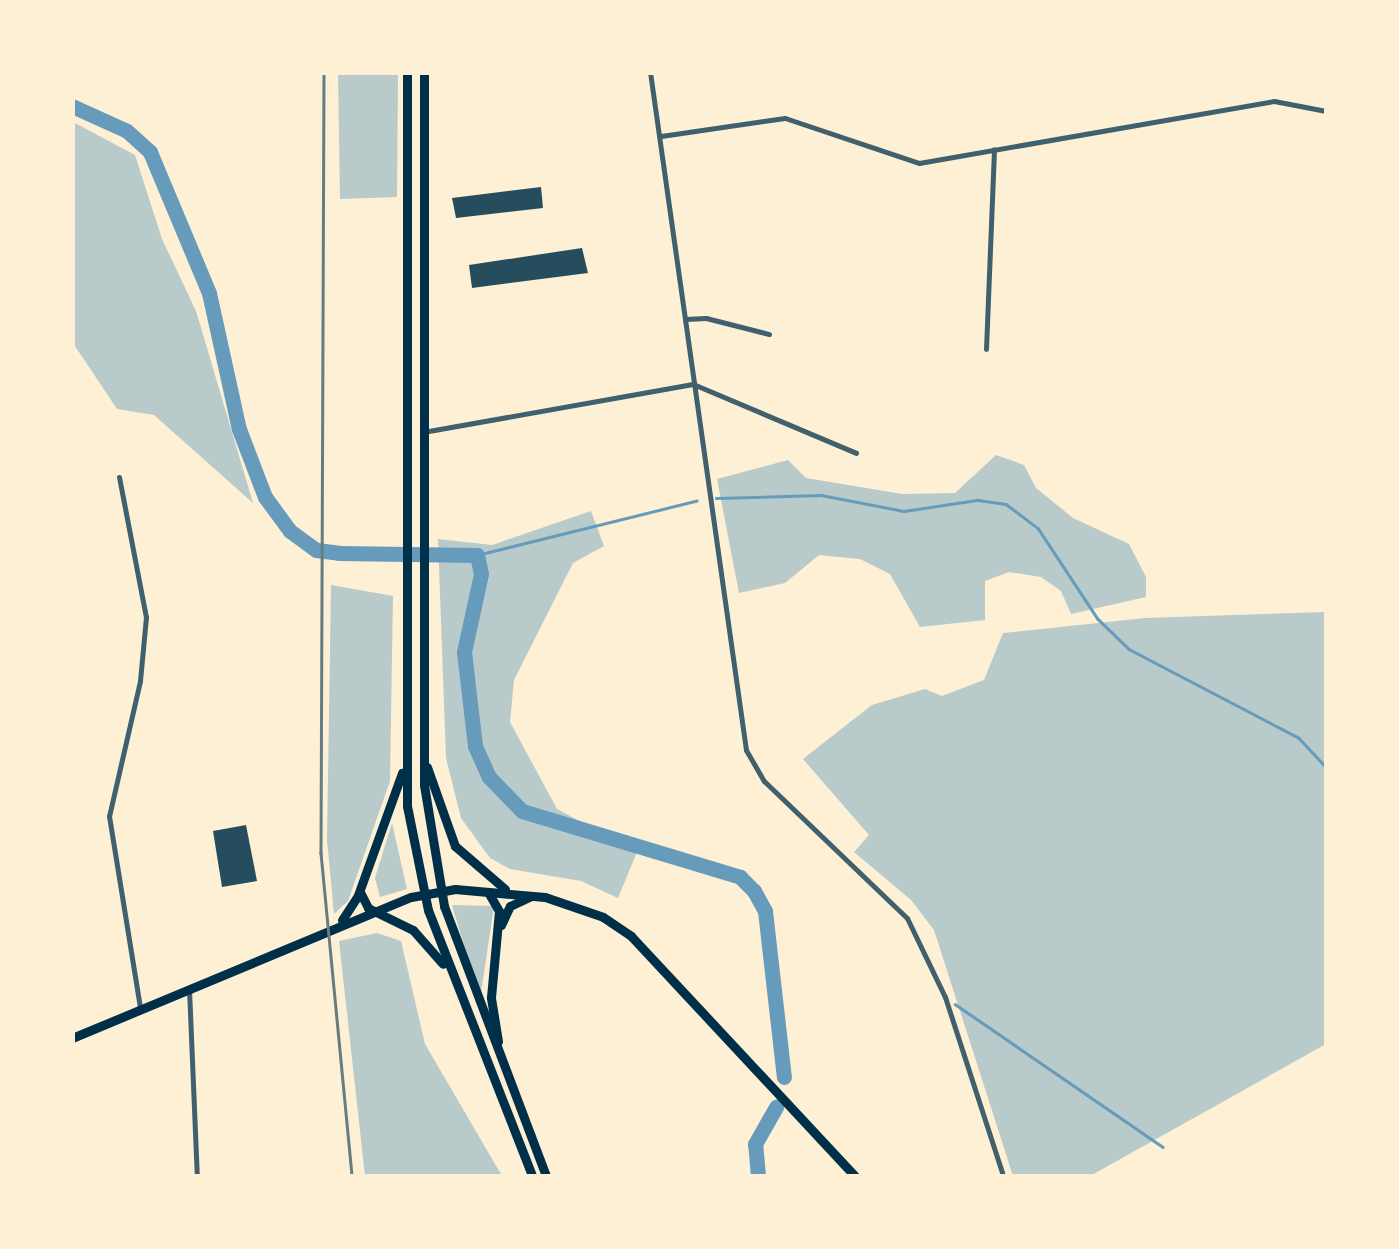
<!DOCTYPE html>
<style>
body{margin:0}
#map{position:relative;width:1399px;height:1249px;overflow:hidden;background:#fdf0d5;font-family:Commissioner,sans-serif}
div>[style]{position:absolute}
.green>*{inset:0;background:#b9caca}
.stream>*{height:2.5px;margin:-1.25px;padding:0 1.25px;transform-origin:1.25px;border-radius:1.25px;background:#669bbc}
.river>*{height:15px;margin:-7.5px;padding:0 7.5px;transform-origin:7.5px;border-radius:7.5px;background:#669bbc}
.building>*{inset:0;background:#264d5e}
.minor>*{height:5px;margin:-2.5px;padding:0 2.5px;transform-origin:2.5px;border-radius:2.5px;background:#3f606c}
.trunk>*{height:9px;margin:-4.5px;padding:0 4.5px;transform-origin:4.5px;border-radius:4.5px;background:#003049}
.rail>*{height:2.5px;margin:-1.25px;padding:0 1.25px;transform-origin:1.25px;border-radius:1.25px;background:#657d81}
span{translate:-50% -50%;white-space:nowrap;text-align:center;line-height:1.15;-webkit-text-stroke:10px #fdf0d5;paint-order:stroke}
.frame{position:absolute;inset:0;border:75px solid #fdf0d5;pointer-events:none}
</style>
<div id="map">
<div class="green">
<div style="clip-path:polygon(338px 73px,398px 73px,397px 197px,340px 199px)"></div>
<div style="clip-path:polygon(73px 122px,135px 155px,162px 239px,196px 311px,253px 503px,154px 415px,117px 409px,73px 343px)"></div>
<div style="clip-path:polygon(996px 455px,1024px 465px,1036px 488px,1073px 518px,1129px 544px,1146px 577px,1146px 597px,1071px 614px,1061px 591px,1041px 577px,1009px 572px,985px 581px,985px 620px,920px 627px,890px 574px,860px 559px,819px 555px,785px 583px,739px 593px,717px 479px,788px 460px,806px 478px,902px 494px,955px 493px)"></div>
<div style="clip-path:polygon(591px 511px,604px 546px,573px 563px,514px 680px,510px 722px,557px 809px,637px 852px,618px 898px,581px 881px,510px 869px,490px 858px,461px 818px,446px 758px,438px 539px,492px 545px)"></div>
<div style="clip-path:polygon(331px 585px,393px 596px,390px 781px,348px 901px,334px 914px,327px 840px)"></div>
<div style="clip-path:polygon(1326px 612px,1326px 1044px,1090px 1176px,1013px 1176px,934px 930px,911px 900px,854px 852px,869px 835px,803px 759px,872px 705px,925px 689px,942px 696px,984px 680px,1003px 633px,1145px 618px)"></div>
<div style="clip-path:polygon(392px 823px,407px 889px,380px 897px,375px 878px)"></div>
<div style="clip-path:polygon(452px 905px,494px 906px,481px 993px,464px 946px)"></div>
<div style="clip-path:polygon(377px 933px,401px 941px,425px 1044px,502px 1176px,365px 1176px,339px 941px)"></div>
</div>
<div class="stream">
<div style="left:716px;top:498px;width:105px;rotate:-1.6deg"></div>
<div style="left:821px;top:495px;width:85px;rotate:10.9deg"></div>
<div style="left:904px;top:511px;width:75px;rotate:-8.5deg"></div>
<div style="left:978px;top:500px;width:28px;rotate:8deg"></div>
<div style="left:1006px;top:504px;width:40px;rotate:37deg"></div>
<div style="left:1038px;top:528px;width:109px;rotate:56.6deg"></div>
<div style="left:1098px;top:619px;width:43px;rotate:44.1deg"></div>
<div style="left:1129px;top:649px;width:192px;rotate:27.6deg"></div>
<div style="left:1299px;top:738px;width:40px;rotate:47deg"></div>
<div style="left:477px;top:555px;width:226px;rotate:-13.9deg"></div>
<div style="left:955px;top:1004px;width:252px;rotate:34.5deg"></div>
</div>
<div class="river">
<div style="left:72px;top:106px;width:60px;rotate:24.4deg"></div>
<div style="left:127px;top:131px;width:31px;rotate:42deg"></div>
<div style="left:150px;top:152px;width:153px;rotate:67.3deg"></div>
<div style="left:209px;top:293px;width:139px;rotate:77.6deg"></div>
<div style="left:239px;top:429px;width:73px;rotate:69.1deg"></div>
<div style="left:265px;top:497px;width:42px;rotate:53.7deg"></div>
<div style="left:290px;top:531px;width:32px;rotate:36deg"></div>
<div style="left:316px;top:550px;width:23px;rotate:7deg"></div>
<div style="left:339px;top:553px;width:138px;rotate:0.8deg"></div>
<div style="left:477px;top:555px;width:19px;rotate:78deg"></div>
<div style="left:481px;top:574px;width:80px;rotate:102.3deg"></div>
<div style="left:464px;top:652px;width:95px;rotate:83.3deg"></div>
<div style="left:475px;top:746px;width:34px;rotate:66deg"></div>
<div style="left:489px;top:777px;width:47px;rotate:45.9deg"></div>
<div style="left:522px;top:811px;width:228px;rotate:16.8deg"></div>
<div style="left:740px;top:877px;width:20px;rotate:45deg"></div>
<div style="left:754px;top:891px;width:23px;rotate:61deg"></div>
<div style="left:765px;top:911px;width:167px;rotate:83.5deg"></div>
<div style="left:758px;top:1176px;width:32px;rotate:-95deg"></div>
<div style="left:755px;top:1144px;width:43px;rotate:-60.4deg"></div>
</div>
<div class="building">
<div style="clip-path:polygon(541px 187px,543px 208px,456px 218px,452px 198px)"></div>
<div style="clip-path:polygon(582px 248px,588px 273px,472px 288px,469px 265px)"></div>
<div style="clip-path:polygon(246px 825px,257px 881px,222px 887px,213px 831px)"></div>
</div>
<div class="minor">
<div style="left:650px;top:72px;width:685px;rotate:81.94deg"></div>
<div style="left:746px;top:750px;width:36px;rotate:60deg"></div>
<div style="left:764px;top:781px;width:198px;rotate:43.8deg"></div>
<div style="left:907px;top:918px;width:88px;rotate:64.3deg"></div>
<div style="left:945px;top:997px;width:188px;rotate:72deg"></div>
<div style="left:661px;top:136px;width:125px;rotate:-8.3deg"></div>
<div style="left:785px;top:118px;width:141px;rotate:18.6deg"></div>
<div style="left:919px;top:163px;width:360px;rotate:-9.9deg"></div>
<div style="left:1274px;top:101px;width:53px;rotate:10.9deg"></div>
<div style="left:685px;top:319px;width:21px;rotate:-3deg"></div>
<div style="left:706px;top:318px;width:65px;rotate:14.3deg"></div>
<div style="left:986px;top:349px;width:200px;rotate:-87.7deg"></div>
<div style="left:423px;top:432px;width:274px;rotate:-10.1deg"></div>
<div style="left:693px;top:384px;width:177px;rotate:22.9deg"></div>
<div style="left:119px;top:477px;width:143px;rotate:79.1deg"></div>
<div style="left:146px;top:617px;width:64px;rotate:95.4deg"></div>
<div style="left:140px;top:681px;width:139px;rotate:102.9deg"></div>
<div style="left:109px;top:816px;width:194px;rotate:80.8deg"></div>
<div style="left:189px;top:989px;width:187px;rotate:87.6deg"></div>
</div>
<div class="trunk">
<div style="left:407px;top:72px;width:734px;rotate:90deg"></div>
<div style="left:407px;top:806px;width:106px;rotate:78.6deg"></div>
<div style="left:428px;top:910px;width:286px;rotate:68.6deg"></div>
<div style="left:424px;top:72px;width:713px;rotate:90deg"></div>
<div style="left:424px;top:785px;width:123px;rotate:80.6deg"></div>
<div style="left:444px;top:906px;width:289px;rotate:69.3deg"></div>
<div style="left:427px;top:767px;width:84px;rotate:70.5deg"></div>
<div style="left:455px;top:846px;width:66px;rotate:40.7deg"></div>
<div style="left:360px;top:892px;width:18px;rotate:63deg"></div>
<div style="left:368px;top:908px;width:50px;rotate:26.1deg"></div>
<div style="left:413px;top:930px;width:45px;rotate:48.6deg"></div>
<div style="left:488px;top:892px;width:22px;rotate:60deg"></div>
<div style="left:499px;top:911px;width:87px;rotate:95.3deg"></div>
<div style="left:491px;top:998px;width:44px;rotate:80.8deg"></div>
<div style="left:342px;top:920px;width:30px;rotate:-57deg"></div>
<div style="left:358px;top:895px;width:130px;rotate:-70.2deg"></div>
<div style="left:501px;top:925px;width:21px;rotate:-65deg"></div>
<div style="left:510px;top:906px;width:23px;rotate:-25deg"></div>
<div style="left:72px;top:1038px;width:367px;rotate:-22.6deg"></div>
<div style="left:411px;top:897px;width:45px;rotate:-10.3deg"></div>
<div style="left:455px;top:889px;width:90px;rotate:5.1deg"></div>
<div style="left:545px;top:897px;width:61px;rotate:19deg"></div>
<div style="left:603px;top:917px;width:34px;rotate:34deg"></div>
<div style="left:631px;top:936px;width:328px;rotate:47deg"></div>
</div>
<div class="rail">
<div style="left:324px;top:72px;width:781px;rotate:90.22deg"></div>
<div style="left:321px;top:853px;width:324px;rotate:84.5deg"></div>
</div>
<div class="frame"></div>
</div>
